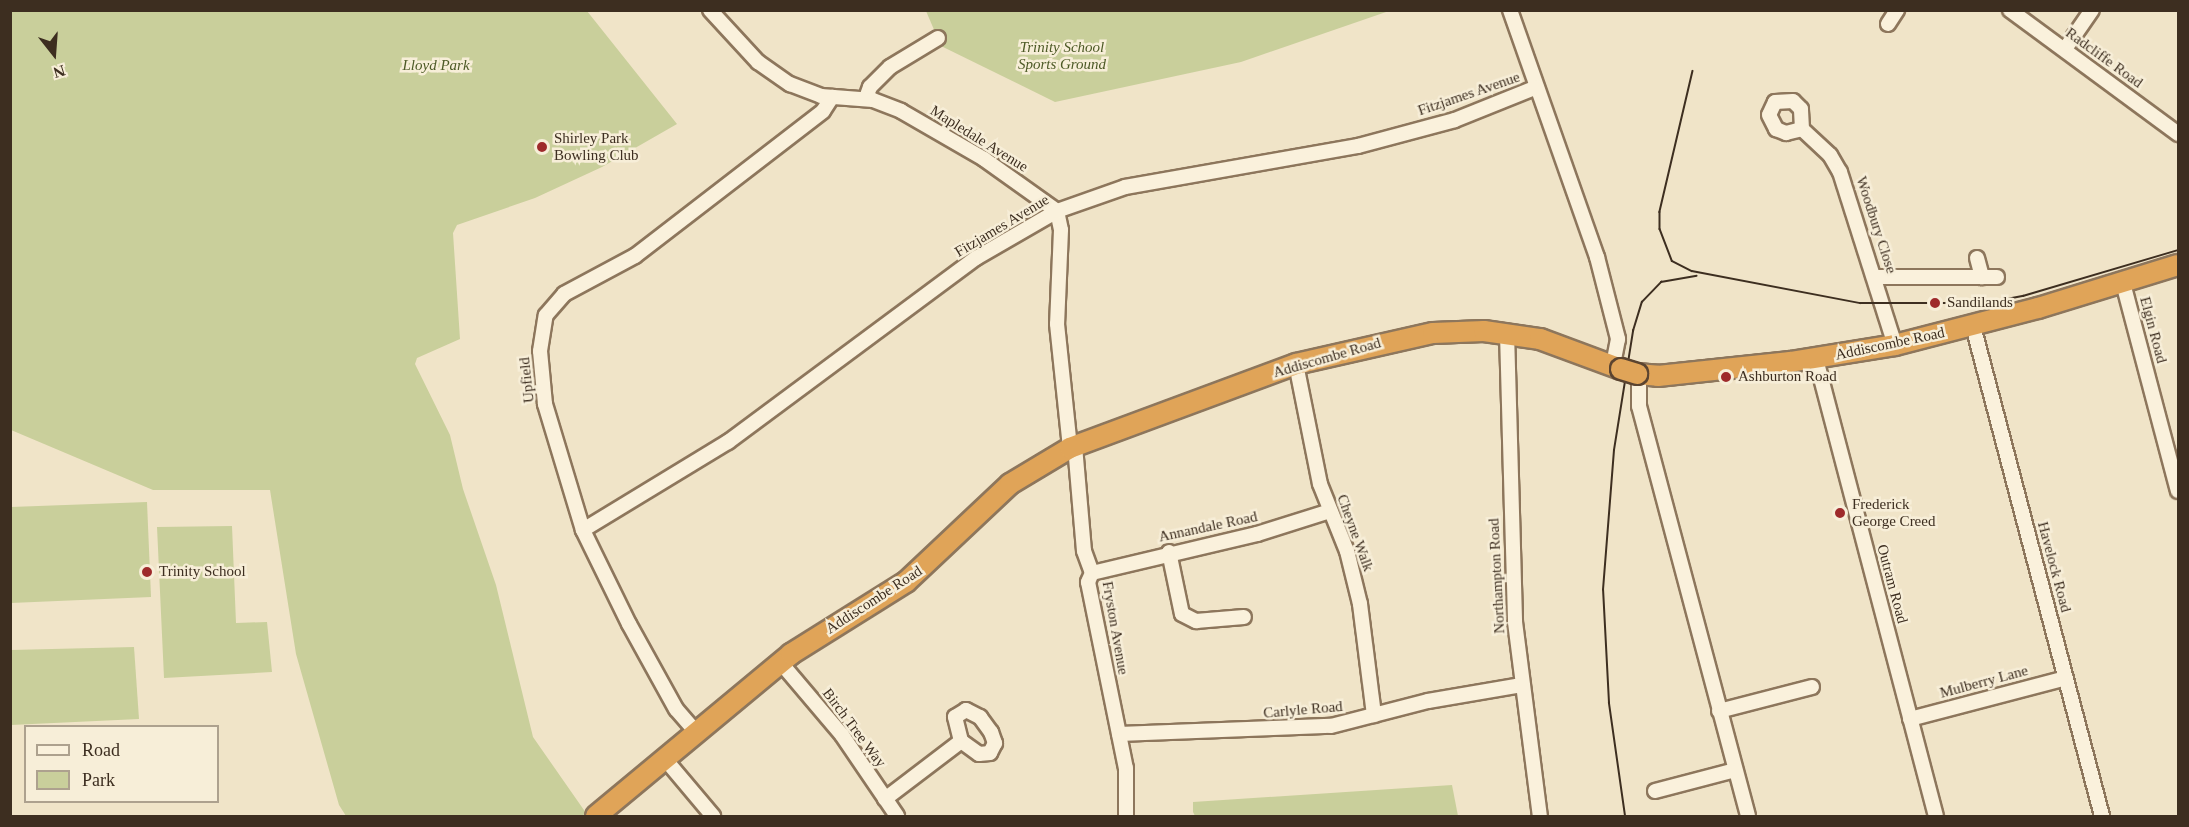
<!DOCTYPE html>
<style>
body{margin:0}
#map{position:relative;width:2189px;height:827px;overflow:hidden;background:#f0e4c8;font-family:"Times New Roman",serif}
div>[style]{position:absolute}
.green>*{inset:0;background:#c9cf9b}
.roads{filter:drop-shadow(2px 0 #8d765c) drop-shadow(-2px 0 #8d765c) drop-shadow(0 2px #8d765c) drop-shadow(0 -2px #8d765c)}
.minor>*{height:14px;margin:-7px;padding:0 7px;transform-origin:7px;border-radius:7px;background:#faf1dc}
.highway>*{height:20px;margin:-10px;padding:0 10px;transform-origin:10px;border-radius:10px;background:#e0a458}
.tram>*{height:1.5px;margin:-0.75px;padding:0 0.75px;transform-origin:0.75px;border-radius:0.75px;background:#3d2e20}
.bridges{filter:drop-shadow(2px 0 #5b4430) drop-shadow(-2px 0 #5b4430) drop-shadow(0 2px #5b4430) drop-shadow(0 -2px #5b4430)}
.highway-bridge>*{height:20px;margin:-10px;padding:0 10px;transform-origin:10px;border-radius:10px;background:#e0a458}
.dots>*{width:16px;height:16px;translate:-50% -50%;box-sizing:border-box;border:3px solid #f7eed8;border-radius:50%}
span{translate:-50% -50%;white-space:nowrap;text-align:center;line-height:1.15;-webkit-text-stroke:5px #f7eed8;paint-order:stroke}
.park-label{font-size:15px;color:#4d5a26;font-style:italic}
.street-label{font-size:15px;color:#3d2e20}
.poi-label{font-size:15px;color:#3d2e20}
.left{translate:0 -50%;text-align:left}
.frame{position:absolute;inset:0;border:12px solid #3d2e20;pointer-events:none}
.legend{position:absolute;left:24px;top:725px;width:195px;height:78px;box-sizing:border-box;background:#f7eed8;border:2px solid #ada18e;margin:0;padding:8px 10px;list-style:none;font-size:18px;color:#3d2e20}
.legend li{display:flex;align-items:center;gap:12px;height:30px}
.legend b{width:30px;border:2px solid #ada18e}
.north{position:absolute;left:24px;top:24px;width:60px;height:60px;-webkit-text-stroke:4px #f7eed8;paint-order:stroke;rotate:163deg;font-size:16px;font-weight:700;line-height:24px;text-align:center;color:#3d2e20}
.north::after{content:'';display:block;margin:auto;width:21px;height:27px;background:#3d2e20;clip-path:polygon(50% 0,100% 100%,50% 72%,0 100%)}
</style>
<div id="map">
<div class="green">
<div style="clip-path:polygon(11px 10px,587px 11px,677px 124px,602px 167px,535px 198px,457px 225px,453px 233px,460px 339px,417px 358px,415px 364px,450px 435px,463px 489px,496px 585px,533px 737px,586px 813px,582px 816px,346px 816px,339px 805px,296px 654px,270px 490px,153px 490px,11px 430px)"></div>
<div style="clip-path:polygon(926px 11px,1389px 11px,1241px 62px,1055px 102px,941px 46px)"></div>
<div style="clip-path:polygon(147px 502px,151px 597px,11px 603px,11px 507px)"></div>
<div style="clip-path:polygon(232px 526px,236px 623px,267px 622px,272px 672px,164px 678px,157px 527px)"></div>
<div style="clip-path:polygon(134px 647px,139px 719px,11px 725px,11px 650px)"></div>
<div style="clip-path:polygon(1452px 785px,1458px 816px,1195px 816px,1193px 812px,1193px 802px)"></div>
</div>
<div class="roads">
<div class="minor">
<div style="left:710px;top:10px;width:71px;rotate:47.3deg"></div>
<div style="left:758px;top:62px;width:39px;rotate:35deg"></div>
<div style="left:790px;top:84px;width:33px;rotate:21deg"></div>
<div style="left:821px;top:96px;width:52px;rotate:4.4deg"></div>
<div style="left:873px;top:100px;width:30px;rotate:21deg"></div>
<div style="left:901px;top:111px;width:96px;rotate:30deg"></div>
<div style="left:984px;top:159px;width:90px;rotate:35.5deg"></div>
<div style="left:1057px;top:211px;width:19px;rotate:78deg"></div>
<div style="left:1061px;top:230px;width:94px;rotate:92.4deg"></div>
<div style="left:1057px;top:324px;width:125px;rotate:84deg"></div>
<div style="left:1510px;top:10px;width:262px;rotate:70.6deg"></div>
<div style="left:1597px;top:257px;width:85px;rotate:75.6deg"></div>
<div style="left:1618px;top:339px;width:26px;rotate:101deg"></div>
<div style="left:2010px;top:10px;width:209px;rotate:36.4deg"></div>
<div style="left:1888px;top:24px;width:17px;rotate:-57deg"></div>
<div style="left:2065px;top:49px;width:47px;rotate:-55.3deg"></div>
<div style="left:866px;top:98px;width:12px;rotate:-70deg"></div>
<div style="left:870px;top:87px;width:28px;rotate:-45deg"></div>
<div style="left:890px;top:67px;width:56px;rotate:-31.1deg"></div>
<div style="left:1802px;top:129px;width:20px;rotate:-93deg"></div>
<div style="left:1801px;top:109px;width:11px;rotate:-135deg"></div>
<div style="left:1793px;top:101px;width:18px;rotate:177deg"></div>
<div style="left:1775px;top:102px;width:14px;rotate:115deg"></div>
<div style="left:1769px;top:115px;width:16px;rotate:63deg"></div>
<div style="left:1776px;top:129px;width:11px;rotate:22deg"></div>
<div style="left:1786px;top:133px;width:16px;rotate:-14deg"></div>
<div style="left:1802px;top:129px;width:38px;rotate:43deg"></div>
<div style="left:1830px;top:155px;width:20px;rotate:60deg"></div>
<div style="left:1840px;top:172px;width:182px;rotate:72.4deg"></div>
<div style="left:1977px;top:258px;width:20px;rotate:75deg"></div>
<div style="left:1875px;top:277px;width:122px"></div>
<div style="left:2123px;top:283px;width:215px;rotate:75.2deg"></div>
<div style="left:1973px;top:326px;width:507px;rotate:75.25deg"></div>
<div style="left:1507px;top:333px;width:289px;rotate:88.4deg"></div>
<div style="left:1515px;top:622px;width:196px;rotate:82.7deg"></div>
<div style="left:1816px;top:359px;width:472px;rotate:75.3deg"></div>
<div style="left:1296px;top:364px;width:122px;rotate:78.7deg"></div>
<div style="left:1320px;top:484px;width:72px;rotate:68.1deg"></div>
<div style="left:1347px;top:551px;width:55px;rotate:76.2deg"></div>
<div style="left:1360px;top:604px;width:112px;rotate:82.8deg"></div>
<div style="left:1639px;top:375px;width:31px;rotate:90deg"></div>
<div style="left:1639px;top:406px;width:424px;rotate:75.1deg"></div>
<div style="left:1075px;top:446px;width:105px;rotate:85.1deg"></div>
<div style="left:1084px;top:551px;width:23px;rotate:70deg"></div>
<div style="left:583px;top:530px;width:170px;rotate:-31.3deg"></div>
<div style="left:728px;top:442px;width:309px;rotate:-36.6deg"></div>
<div style="left:976px;top:258px;width:94px;rotate:-30.1deg"></div>
<div style="left:1057px;top:211px;width:72px;rotate:-19.4deg"></div>
<div style="left:1125px;top:187px;width:237px;rotate:-10deg"></div>
<div style="left:1358px;top:146px;width:100px;rotate:-15deg"></div>
<div style="left:1455px;top:120px;width:88px;rotate:-21.9deg"></div>
<div style="left:1169px;top:552px;width:63px;rotate:78.2deg"></div>
<div style="left:1182px;top:614px;width:16px;rotate:27deg"></div>
<div style="left:1196px;top:621px;width:48px;rotate:-4.8deg"></div>
<div style="left:1092px;top:573px;width:10px;rotate:114deg"></div>
<div style="left:1088px;top:582px;width:190px;rotate:78.5deg"></div>
<div style="left:1126px;top:768px;width:48px;rotate:90deg"></div>
<div style="left:1092px;top:573px;width:170px;rotate:-13.3deg"></div>
<div style="left:1257px;top:534px;width:77px;rotate:-17.5deg"></div>
<div style="left:781px;top:663px;width:94px;rotate:49.7deg"></div>
<div style="left:842px;top:735px;width:98px;rotate:55.8deg"></div>
<div style="left:966px;top:710px;width:16px;rotate:27deg"></div>
<div style="left:980px;top:717px;width:19px;rotate:54deg"></div>
<div style="left:991px;top:732px;width:12px;rotate:70deg"></div>
<div style="left:995px;top:743px;width:11px;rotate:117deg"></div>
<div style="left:990px;top:753px;width:11px;rotate:175deg"></div>
<div style="left:979px;top:754px;width:22px;rotate:-144deg"></div>
<div style="left:961px;top:741px;width:25px;rotate:-104deg"></div>
<div style="left:955px;top:717px;width:13px;rotate:-32deg"></div>
<div style="left:1719px;top:711px;width:96px;rotate:-14.5deg"></div>
<div style="left:1910px;top:719px;width:161px;rotate:-14.7deg"></div>
<div style="left:696px;top:732px;width:30px;rotate:-131deg"></div>
<div style="left:676px;top:709px;width:97px;rotate:-118.9deg"></div>
<div style="left:629px;top:624px;width:105px;rotate:-116.1deg"></div>
<div style="left:583px;top:530px;width:132px;rotate:-106.8deg"></div>
<div style="left:545px;top:404px;width:53px;rotate:-95.4deg"></div>
<div style="left:540px;top:351px;width:36px;rotate:-81deg"></div>
<div style="left:546px;top:315px;width:28px;rotate:-49deg"></div>
<div style="left:564px;top:294px;width:81px;rotate:-28.2deg"></div>
<div style="left:635px;top:256px;width:237px;rotate:-37.6deg"></div>
<div style="left:823px;top:111px;width:17px;rotate:-57deg"></div>
<div style="left:1119px;top:734px;width:212px;rotate:-2.2deg"></div>
<div style="left:1331px;top:726px;width:100px;rotate:-14.5deg"></div>
<div style="left:1428px;top:701px;width:95px;rotate:-9.7deg"></div>
<div style="left:665px;top:759px;width:75px;rotate:49.9deg"></div>
<div style="left:1655px;top:791px;width:83px;rotate:-14.7deg"></div>
<div style="left:885px;top:799px;width:96px;rotate:-37.3deg"></div>
</div>
<div class="highway">
<div style="left:1637px;top:374px;width:21px;rotate:5deg"></div>
<div style="left:1658px;top:376px;width:133px;rotate:-6.1deg"></div>
<div style="left:1790px;top:362px;width:106px;rotate:-9.2deg"></div>
<div style="left:1895px;top:345px;width:148px;rotate:-14.5deg"></div>
<div style="left:2038px;top:308px;width:146px;rotate:-17.1deg"></div>
<div style="left:596px;top:816px;width:254px;rotate:-39.7deg"></div>
<div style="left:791px;top:654px;width:136px;rotate:-32.1deg"></div>
<div style="left:906px;top:582px;width:143px;rotate:-43.3deg"></div>
<div style="left:1010px;top:484px;width:70px;rotate:-31deg"></div>
<div style="left:1070px;top:448px;width:241px;rotate:-20.4deg"></div>
<div style="left:1296px;top:364px;width:140px;rotate:-12.8deg"></div>
<div style="left:1433px;top:333px;width:51px;rotate:-2.2deg"></div>
<div style="left:1484px;top:331px;width:57px;rotate:8.1deg"></div>
<div style="left:1540px;top:339px;width:86px;rotate:20.3deg"></div>
</div>
</div>
<div class="tram">
<div style="left:1693px;top:71px;width:145px;rotate:103.2deg"></div>
<div style="left:1660px;top:212px;width:17px;rotate:90deg"></div>
<div style="left:1660px;top:229px;width:34px;rotate:69deg"></div>
<div style="left:1672px;top:261px;width:22px;rotate:27deg"></div>
<div style="left:1692px;top:271px;width:171px;rotate:10.8deg"></div>
<div style="left:1860px;top:303px;width:126px"></div>
<div style="left:1986px;top:303px;width:38px;rotate:-11deg"></div>
<div style="left:2023px;top:296px;width:162px;rotate:-16.5deg"></div>
<div style="left:1625px;top:816px;width:114px;rotate:-98.1deg"></div>
<div style="left:1609px;top:703px;width:113px;rotate:-93deg"></div>
<div style="left:1603px;top:590px;width:140px;rotate:-85.5deg"></div>
<div style="left:1614px;top:450px;width:121px;rotate:-80.9deg"></div>
<div style="left:1633px;top:331px;width:30px;rotate:-73deg"></div>
<div style="left:1642px;top:302px;width:28px;rotate:-46deg"></div>
<div style="left:1661px;top:282px;width:36px;rotate:-10deg"></div>
</div>
<div class="bridges">
<div class="highway-bridge">
<div style="left:1621px;top:369px;width:17px;rotate:17deg"></div>
</div>
</div>
<div class="dots">
<div style="left:542px;top:147px;background:#9e2a2b"></div>
<div style="left:1935px;top:303px;background:#9e2a2b"></div>
<div style="left:1726px;top:377px;background:#9e2a2b"></div>
<div style="left:1840px;top:513px;background:#9e2a2b"></div>
<div style="left:147px;top:572px;background:#9e2a2b"></div>
</div>
<div class="park-label">
<span style="left:1062px;top:56px">Trinity School<br>Sports Ground</span>
<span style="left:436px;top:66px">Lloyd Park</span>
</div>
<div class="street-label">
<span style="left:2104px;top:58px;rotate:36deg">Radcliffe Road</span>
<span style="left:1469px;top:94px;rotate:-19deg">Fitzjames Avenue</span>
<span style="left:979px;top:139px;rotate:32deg">Mapledale Avenue</span>
<span style="left:1876px;top:225px;rotate:72deg">Woodbury Close</span>
<span style="left:1002px;top:226px;rotate:-31deg">Fitzjames Avenue</span>
<span style="left:2153px;top:330px;rotate:75deg">Elgin Road</span>
<span style="left:1890px;top:344px;rotate:-12deg">Addiscombe Road</span>
<span style="left:1327px;top:358px;rotate:-16deg">Addiscombe Road</span>
<span style="left:527px;top:380px;rotate:-96deg">Upfield</span>
<span style="left:1208px;top:527px;rotate:-12deg">Annandale Road</span>
<span style="left:1355px;top:533px;rotate:70deg">Cheyne Walk</span>
<span style="left:2054px;top:567px;rotate:75deg">Havelock Road</span>
<span style="left:1497px;top:576px;rotate:-93deg">Northampton Road</span>
<span style="left:1892px;top:584px;rotate:75deg">Outram Road</span>
<span style="left:874px;top:600px;rotate:-33deg">Addiscombe Road</span>
<span style="left:1115px;top:628px;rotate:80deg">Fryston Avenue</span>
<span style="left:1984px;top:682px;rotate:-15deg">Mulberry Lane</span>
<span style="left:1303px;top:710px;rotate:-5deg">Carlyle Road</span>
<span style="left:854px;top:728px;rotate:53deg">Birch Tree Way</span>
</div>
<div class="poi-label">
<span class="left" style="left:554px;top:147px">Shirley Park<br>Bowling Club</span>
<span class="left" style="left:1947px;top:303px">Sandilands</span>
<span class="left" style="left:1738px;top:377px">Ashburton Road</span>
<span class="left" style="left:1852px;top:513px">Frederick<br>George Creed</span>
<span class="left" style="left:159px;top:572px">Trinity School</span>
</div>
<div class="frame"></div>
<ul class="legend">
<li><b style="height:8px;background:#faf1dc"></b>Road</li>
<li><b style="height:16px;background:#c9cf9b"></b>Park</li>
</ul>
<div class="north">N</div>
</div>
